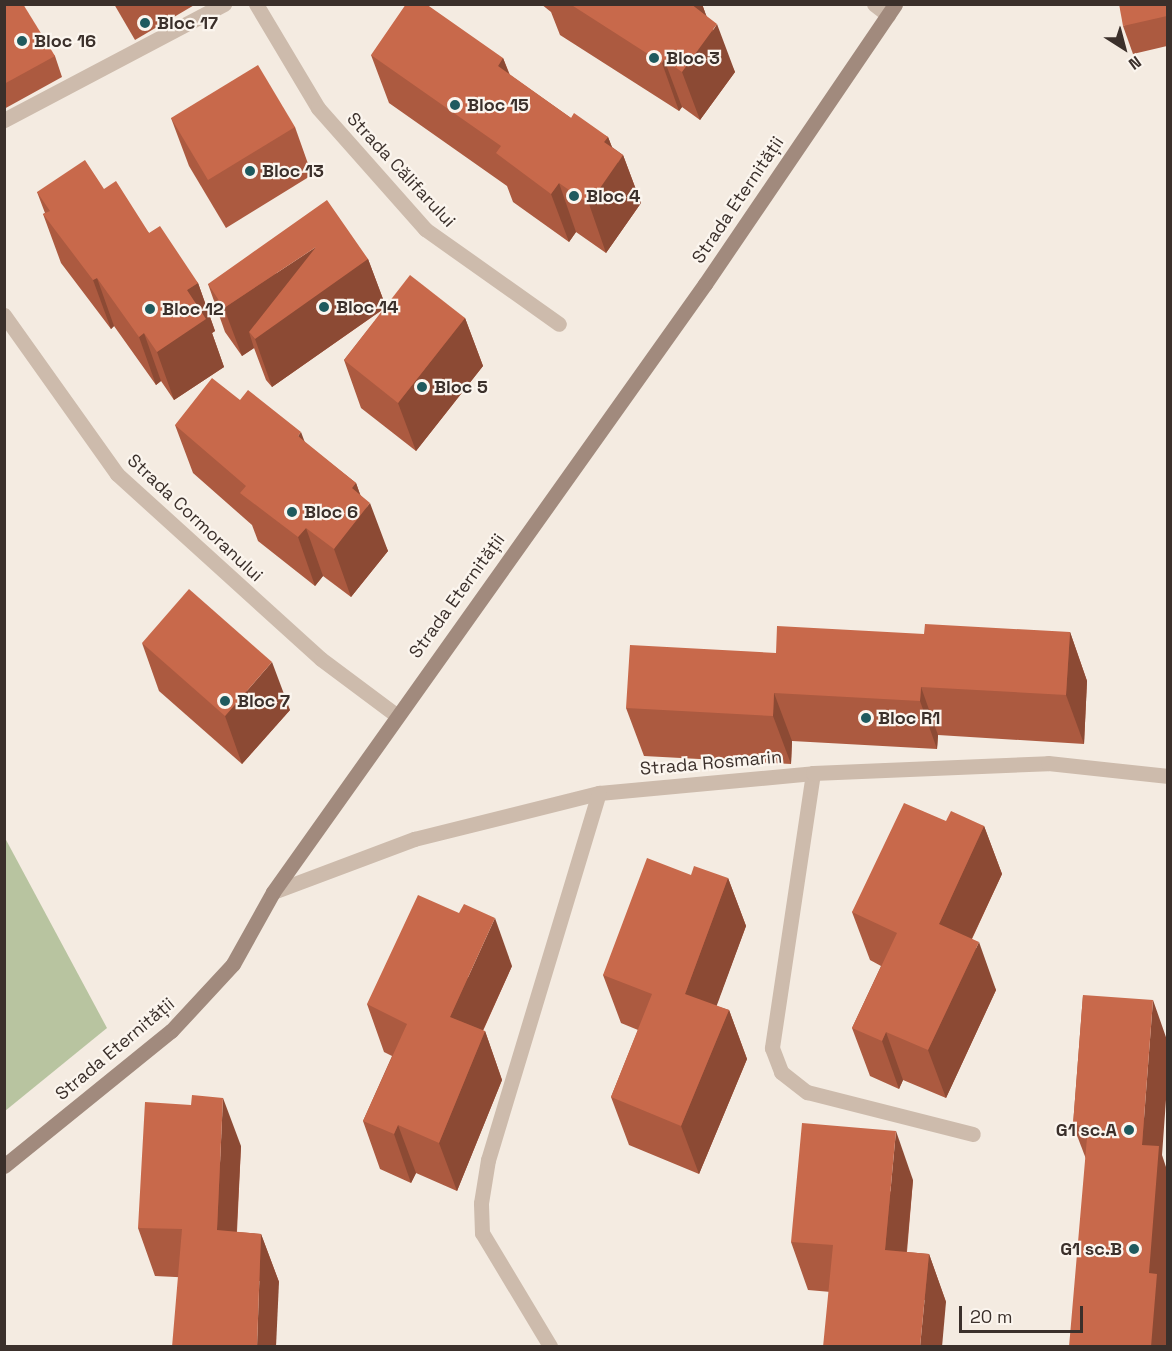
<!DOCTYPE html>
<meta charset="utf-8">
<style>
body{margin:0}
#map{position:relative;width:1172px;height:1351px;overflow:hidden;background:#f4ebe1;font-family:"Space Grotesk",sans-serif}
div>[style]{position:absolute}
.green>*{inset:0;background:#b8c4a0}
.lane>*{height:15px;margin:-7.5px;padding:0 7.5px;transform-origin:7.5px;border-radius:7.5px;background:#cdbbac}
.street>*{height:15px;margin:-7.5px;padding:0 7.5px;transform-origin:7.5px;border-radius:7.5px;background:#cdbbac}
.secondary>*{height:15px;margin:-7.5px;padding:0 7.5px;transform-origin:7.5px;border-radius:7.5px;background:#a18a7d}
.wall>*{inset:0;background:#ac5a40}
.shaded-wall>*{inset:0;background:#8c4a34}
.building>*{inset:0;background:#c8694b}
.dots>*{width:16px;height:16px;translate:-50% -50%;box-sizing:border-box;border:3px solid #fbf5ee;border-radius:50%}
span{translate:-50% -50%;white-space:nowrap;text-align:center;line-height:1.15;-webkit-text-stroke:4.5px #fbf5ee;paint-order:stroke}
.poi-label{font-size:18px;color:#3b302b;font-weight:700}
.left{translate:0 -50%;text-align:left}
.right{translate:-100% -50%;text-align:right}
.street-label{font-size:18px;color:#3b302b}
.frame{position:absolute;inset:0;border:6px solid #3b302b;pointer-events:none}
.north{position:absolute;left:1094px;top:18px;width:60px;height:60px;-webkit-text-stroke:4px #fbf5ee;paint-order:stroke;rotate:144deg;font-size:16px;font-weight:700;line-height:24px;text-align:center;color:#3b302b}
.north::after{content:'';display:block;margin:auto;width:21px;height:27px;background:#3b302b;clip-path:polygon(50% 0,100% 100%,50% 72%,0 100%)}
.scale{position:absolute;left:959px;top:1306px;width:124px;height:27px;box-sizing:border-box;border:3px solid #3b302b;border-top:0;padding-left:8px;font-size:18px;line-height:21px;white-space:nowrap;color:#3b302b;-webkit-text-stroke:4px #fbf5ee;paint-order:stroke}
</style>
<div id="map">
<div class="green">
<div style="clip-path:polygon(5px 838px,107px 1028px,5px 1111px,4px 1111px)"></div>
</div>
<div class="lane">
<div style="left:813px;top:773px;width:278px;rotate:98.5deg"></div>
<div style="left:772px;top:1048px;width:26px;rotate:69deg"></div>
<div style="left:781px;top:1072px;width:33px;rotate:38deg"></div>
<div style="left:807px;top:1092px;width:171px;rotate:14.2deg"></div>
</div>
<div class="street">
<div style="left:256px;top:4px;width:121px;rotate:59.2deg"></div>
<div style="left:318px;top:108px;width:162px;rotate:48.5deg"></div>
<div style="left:425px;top:229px;width:164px;rotate:35.3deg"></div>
<div style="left:874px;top:4px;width:18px;rotate:38deg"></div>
<div style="left:4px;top:120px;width:249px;rotate:-27.8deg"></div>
<div style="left:4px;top:315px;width:195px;rotate:54.6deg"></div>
<div style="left:117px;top:474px;width:275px;rotate:42.2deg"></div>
<div style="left:321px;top:659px;width:94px;rotate:36.7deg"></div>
<div style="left:273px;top:892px;width:151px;rotate:-20.6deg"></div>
<div style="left:414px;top:839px;width:191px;rotate:-14deg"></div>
<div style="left:599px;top:793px;width:215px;rotate:-5.3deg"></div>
<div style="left:813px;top:773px;width:235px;rotate:-2.4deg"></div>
<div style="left:1048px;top:763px;width:121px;rotate:6.2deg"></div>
<div style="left:550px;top:1346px;width:132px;rotate:-121deg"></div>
<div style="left:482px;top:1233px;width:30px;rotate:-92deg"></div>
<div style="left:481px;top:1203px;width:44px;rotate:-80.8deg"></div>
<div style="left:488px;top:1160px;width:383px;rotate:-73.2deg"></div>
</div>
<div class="secondary">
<div style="left:4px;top:1166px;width:215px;rotate:-39deg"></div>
<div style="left:171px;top:1031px;width:91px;rotate:-47.2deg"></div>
<div style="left:233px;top:964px;width:82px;rotate:-60.9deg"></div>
<div style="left:273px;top:892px;width:746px;rotate:-54.61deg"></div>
<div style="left:705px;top:284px;width:338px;rotate:-55.8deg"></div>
</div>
<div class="wall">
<div style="clip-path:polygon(4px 4px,55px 56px,62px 77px,4px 109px)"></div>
<div style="clip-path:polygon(114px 4px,196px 4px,135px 40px)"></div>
<div style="clip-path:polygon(541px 4px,702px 4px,706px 15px,735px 72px,700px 120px,682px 107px,679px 111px,560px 35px,551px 12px)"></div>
<div style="clip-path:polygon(1167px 4px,1167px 46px,1133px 54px,1123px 26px)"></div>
<div style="clip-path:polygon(371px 55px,503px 58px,510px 75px,571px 118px,608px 137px,612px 147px,623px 155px,641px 203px,606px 253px,576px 232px,569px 242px,513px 202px,507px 186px,389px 103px)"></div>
<div style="clip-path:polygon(171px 118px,295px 127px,312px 175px,226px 228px,189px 166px)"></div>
<div style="clip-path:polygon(104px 189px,149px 233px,198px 283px,215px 331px,212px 333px,224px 367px,174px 400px,161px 381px,156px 385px,114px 326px,111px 329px,61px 263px,43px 214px,45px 213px,37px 192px)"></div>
<div style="clip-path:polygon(368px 259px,386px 307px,465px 318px,483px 366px,416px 451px,361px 408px,344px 360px,385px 308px,272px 387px,266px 380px,254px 348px,242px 356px,225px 332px,208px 284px)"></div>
<div style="clip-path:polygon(175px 425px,305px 443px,356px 483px,360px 494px,388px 551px,351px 597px,323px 576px,315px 586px,258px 541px,252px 525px,193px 473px)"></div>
<div style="clip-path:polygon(1070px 632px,1087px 681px,1084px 744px,938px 735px,937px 749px,792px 741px,791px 764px,644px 756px,626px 708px,776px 653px,924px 634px)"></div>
<div style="clip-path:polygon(142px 643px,290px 710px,242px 764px,159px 691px)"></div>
<div style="clip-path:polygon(946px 821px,984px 826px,1002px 874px,972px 939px,996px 990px,946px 1098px,903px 1080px,899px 1089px,870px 1076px,852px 1028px,881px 966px,870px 960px,852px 912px)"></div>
<div style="clip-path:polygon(728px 878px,746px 926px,716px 1006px,729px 1010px,747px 1059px,699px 1174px,629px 1145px,611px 1097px,638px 1030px,621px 1023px,603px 975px)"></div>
<div style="clip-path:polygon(512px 966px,483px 1031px,485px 1031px,502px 1080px,457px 1191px,416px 1173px,411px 1183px,380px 1169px,363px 1121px,392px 1056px,384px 1052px,367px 1004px)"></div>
<div style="clip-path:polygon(1083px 995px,1162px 1155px,1086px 1159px,1073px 1125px)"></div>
<div style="clip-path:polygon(241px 1146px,237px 1232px,261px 1234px,279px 1282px,155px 1276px,138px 1228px)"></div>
<div style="clip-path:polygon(913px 1180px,907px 1252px,929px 1254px,946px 1302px,808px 1290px,791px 1242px)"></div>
</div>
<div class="shaded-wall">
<div style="clip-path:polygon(689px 4px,702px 4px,712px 32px,717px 24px,735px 72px,700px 120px,682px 72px)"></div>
<div style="clip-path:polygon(503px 58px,521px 106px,498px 66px)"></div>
<div style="clip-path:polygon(664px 59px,682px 107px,679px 111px,662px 63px)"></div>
<div style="clip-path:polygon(608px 137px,618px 163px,623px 155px,641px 203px,606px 253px,589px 204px,604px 142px)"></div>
<div style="clip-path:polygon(559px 183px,576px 232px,569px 242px,551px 194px)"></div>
<div style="clip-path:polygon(316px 247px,368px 259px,386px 307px,272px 387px,255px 339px,249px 332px,254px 348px,242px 356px,224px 308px)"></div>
<div style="clip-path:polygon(97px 278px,114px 326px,111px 329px,93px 280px)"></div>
<div style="clip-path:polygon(198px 283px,215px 331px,212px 333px,224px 367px,174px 400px,157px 352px,187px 290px)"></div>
<div style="clip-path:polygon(465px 318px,483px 366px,416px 451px,398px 403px)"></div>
<div style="clip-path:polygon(144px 333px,161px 381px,156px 385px,139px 337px)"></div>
<div style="clip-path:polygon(301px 432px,319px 480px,298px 436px)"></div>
<div style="clip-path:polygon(356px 483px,365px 509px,370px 503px,388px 551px,351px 597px,334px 549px,352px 488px)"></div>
<div style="clip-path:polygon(306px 528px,323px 576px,315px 586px,298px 537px)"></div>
<div style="clip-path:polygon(1070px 632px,1087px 681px,1084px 744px,1066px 695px)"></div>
<div style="clip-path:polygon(272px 662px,290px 710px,242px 764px,225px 716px)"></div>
<div style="clip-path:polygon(921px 687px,938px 735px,937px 749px,920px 701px)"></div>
<div style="clip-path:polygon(774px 693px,792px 741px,791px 764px,773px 716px)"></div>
<div style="clip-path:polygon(984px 826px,1002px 874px,956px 972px,939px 924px)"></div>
<div style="clip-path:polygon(728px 878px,746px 926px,703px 1043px,685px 994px)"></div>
<div style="clip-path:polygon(495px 918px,512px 966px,467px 1065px,450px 1017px)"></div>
<div style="clip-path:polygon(979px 942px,996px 990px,946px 1098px,928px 1050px)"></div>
<div style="clip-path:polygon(1153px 1000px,1167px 1040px,1167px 1086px,1162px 1155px,1167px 1170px,1167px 1347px,1151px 1347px,1149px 1273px,1142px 1145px)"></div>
<div style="clip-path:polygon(729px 1010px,747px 1059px,699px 1174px,681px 1126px)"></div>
<div style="clip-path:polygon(485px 1031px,502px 1080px,457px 1191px,439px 1143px)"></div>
<div style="clip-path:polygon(886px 1032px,903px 1080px,899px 1089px,882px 1041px)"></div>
<div style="clip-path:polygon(223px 1098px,241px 1146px,234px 1278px,217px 1230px)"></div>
<div style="clip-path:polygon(398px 1125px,416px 1173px,411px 1183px,394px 1134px)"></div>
<div style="clip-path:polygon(896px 1131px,913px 1180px,902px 1299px,885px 1250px)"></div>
<div style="clip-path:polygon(261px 1234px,279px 1282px,276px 1347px,257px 1347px)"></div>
<div style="clip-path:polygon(929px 1254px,946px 1302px,942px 1347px,920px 1347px)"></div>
</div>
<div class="building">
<div style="clip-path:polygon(4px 4px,23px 4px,55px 56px,4px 84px)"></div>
<div style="clip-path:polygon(406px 4px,426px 4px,503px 58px,498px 66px,571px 118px,574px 113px,608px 137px,604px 142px,623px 155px,589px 204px,559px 183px,551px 194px,496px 153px,501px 146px,371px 55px)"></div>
<div style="clip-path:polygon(570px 4px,691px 4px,717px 24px,682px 72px,664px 59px,662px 63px)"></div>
<div style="clip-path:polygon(1119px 4px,1167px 4px,1167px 16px,1123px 26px)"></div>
<div style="clip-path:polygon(258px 65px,295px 127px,208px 180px,171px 118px)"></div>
<div style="clip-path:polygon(85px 160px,104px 189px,116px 181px,149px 233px,160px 226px,198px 283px,187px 290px,206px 319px,157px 352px,144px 333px,139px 337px,97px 278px,93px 280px,43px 214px,50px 211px,37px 192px)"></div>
<div style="clip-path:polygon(327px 200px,368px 259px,255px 339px,249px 332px,316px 247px,224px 308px,208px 284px)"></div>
<div style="clip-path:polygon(410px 275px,465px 318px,398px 403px,344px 360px)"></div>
<div style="clip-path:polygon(212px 378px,240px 400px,248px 390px,301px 432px,298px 436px,356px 483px,352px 488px,370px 503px,334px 549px,306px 528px,298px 537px,240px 493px,246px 486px,175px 425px)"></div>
<div style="clip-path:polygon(189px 589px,272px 662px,225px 716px,142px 643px)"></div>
<div style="clip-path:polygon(925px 624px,1070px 632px,1066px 695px,921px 687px,920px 701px,774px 693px,773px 716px,626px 708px,630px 645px,776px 653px,777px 626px,924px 634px)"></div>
<div style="clip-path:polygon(904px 803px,946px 821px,951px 811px,984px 826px,939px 924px,979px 942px,928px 1050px,886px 1032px,882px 1041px,852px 1028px,897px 933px,852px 912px)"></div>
<div style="clip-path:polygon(647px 858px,691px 875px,694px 866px,728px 878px,685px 994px,729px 1010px,681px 1126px,611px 1097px,652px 994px,603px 975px)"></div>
<div style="clip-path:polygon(418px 895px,459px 913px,464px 904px,495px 918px,450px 1017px,485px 1031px,439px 1143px,398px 1125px,394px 1134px,363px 1121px,407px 1024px,367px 1004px)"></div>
<div style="clip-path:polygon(1083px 995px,1153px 1000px,1142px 1145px,1159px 1146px,1149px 1273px,1157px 1274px,1151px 1347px,1069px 1347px,1088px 1126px,1073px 1125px)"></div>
<div style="clip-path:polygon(192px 1095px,223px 1098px,217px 1230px,261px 1234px,257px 1347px,172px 1347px,182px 1229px,138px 1228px,145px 1102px,191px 1105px)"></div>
<div style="clip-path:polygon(802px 1123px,896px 1131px,885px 1250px,929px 1254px,920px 1347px,823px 1347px,833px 1245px,791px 1242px)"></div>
</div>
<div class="dots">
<div style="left:145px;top:23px;background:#1f5a5e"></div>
<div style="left:22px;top:41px;background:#1f5a5e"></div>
<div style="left:654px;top:58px;background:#1f5a5e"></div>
<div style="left:455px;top:105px;background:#1f5a5e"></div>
<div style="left:250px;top:171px;background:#1f5a5e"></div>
<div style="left:574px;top:196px;background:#1f5a5e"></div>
<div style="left:324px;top:307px;background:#1f5a5e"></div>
<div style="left:150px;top:309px;background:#1f5a5e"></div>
<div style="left:422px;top:387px;background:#1f5a5e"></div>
<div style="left:292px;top:512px;background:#1f5a5e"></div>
<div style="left:225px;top:701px;background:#1f5a5e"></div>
<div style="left:866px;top:718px;background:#1f5a5e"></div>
<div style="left:1129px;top:1130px;background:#1f5a5e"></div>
<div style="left:1134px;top:1249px;background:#1f5a5e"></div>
</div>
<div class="poi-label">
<span class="left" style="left:157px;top:23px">Bloc 17</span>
<span class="left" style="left:34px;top:41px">Bloc 16</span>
<span class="left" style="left:666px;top:58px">Bloc 3</span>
<span class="left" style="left:467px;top:105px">Bloc 15</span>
<span class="left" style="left:262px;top:171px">Bloc 13</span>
<span class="left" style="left:586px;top:196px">Bloc 4</span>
<span class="left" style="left:336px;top:307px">Bloc 14</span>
<span class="left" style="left:162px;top:309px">Bloc 12</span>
<span class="left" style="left:434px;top:387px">Bloc 5</span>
<span class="left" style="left:304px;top:512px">Bloc 6</span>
<span class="left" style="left:237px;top:701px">Bloc 7</span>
<span class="left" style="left:878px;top:718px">Bloc R1</span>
<span class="right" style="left:1117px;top:1130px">G1 sc.A</span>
<span class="right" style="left:1122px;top:1249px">G1 sc.B</span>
</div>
<div class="street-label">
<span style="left:401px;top:170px;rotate:47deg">Strada Călifarului</span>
<span style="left:738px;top:200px;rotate:-56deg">Strada Eternității</span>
<span style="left:195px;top:518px;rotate:43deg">Strada Cormoranului</span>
<span style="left:457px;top:596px;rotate:-54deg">Strada Eternității</span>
<span style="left:711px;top:763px;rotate:-5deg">Strada Rosmarin</span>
<span style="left:115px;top:1049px;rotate:-40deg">Strada Eternității</span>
</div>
<div class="frame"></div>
<div class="north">N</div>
<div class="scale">20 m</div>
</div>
